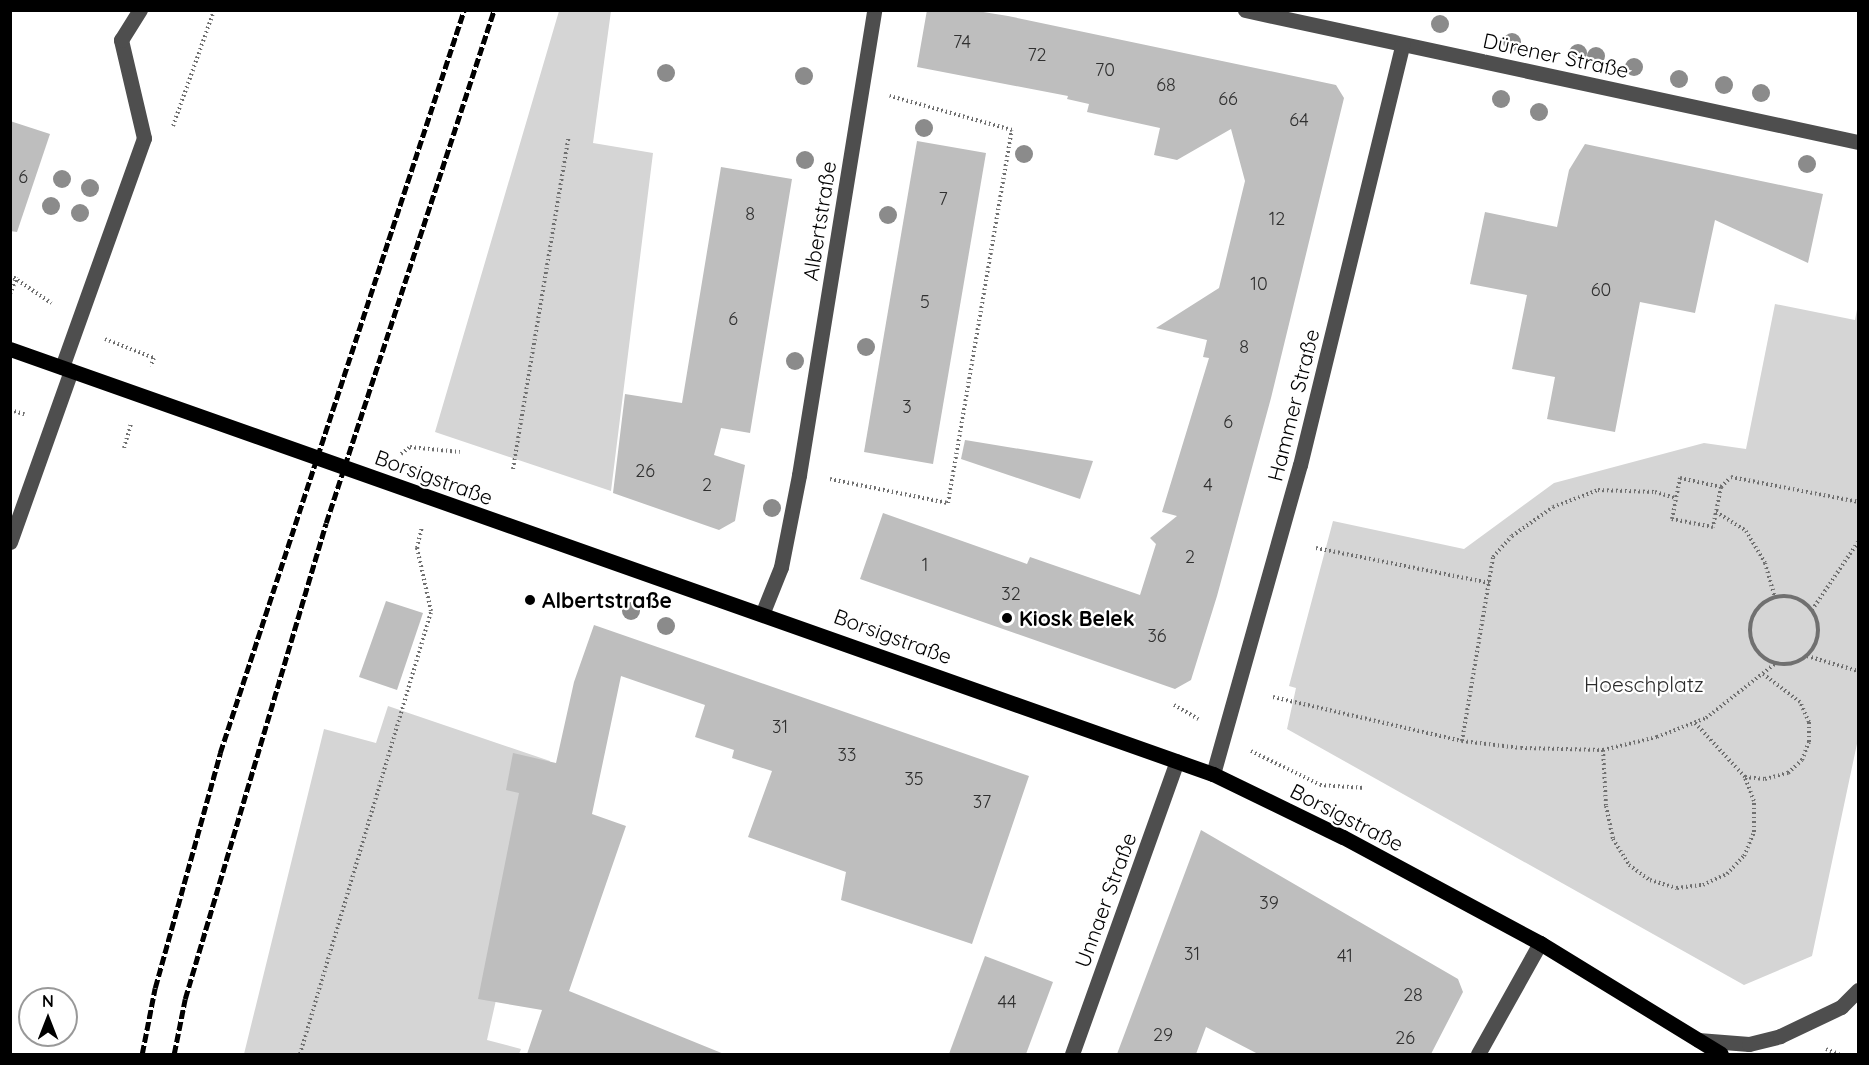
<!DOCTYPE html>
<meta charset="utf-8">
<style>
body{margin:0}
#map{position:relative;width:1869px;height:1065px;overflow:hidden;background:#fff;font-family:Quicksand,sans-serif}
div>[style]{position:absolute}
.green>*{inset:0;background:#d5d5d5}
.building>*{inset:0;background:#bebebe}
.path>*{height:4px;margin-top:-2px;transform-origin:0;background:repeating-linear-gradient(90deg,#707070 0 1.5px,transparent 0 4.5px)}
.path>.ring{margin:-2px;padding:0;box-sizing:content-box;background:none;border:4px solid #707070;border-radius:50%}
.minor>*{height:15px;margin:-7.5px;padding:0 7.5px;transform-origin:7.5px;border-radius:7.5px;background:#4e4e4e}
.major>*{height:15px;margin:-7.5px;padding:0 7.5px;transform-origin:7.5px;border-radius:7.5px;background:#000}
.rail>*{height:4.5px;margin-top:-2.25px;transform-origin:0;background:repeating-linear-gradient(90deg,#000 0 9px,transparent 0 12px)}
.trees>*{width:18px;height:18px;margin:-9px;border-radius:50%;background:#8b8b8b}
.dots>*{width:16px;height:16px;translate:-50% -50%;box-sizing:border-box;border:3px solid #fff;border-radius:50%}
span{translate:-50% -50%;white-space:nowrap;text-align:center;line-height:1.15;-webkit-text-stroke:4.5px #fff;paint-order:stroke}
.number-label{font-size:18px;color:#303030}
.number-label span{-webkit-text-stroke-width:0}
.street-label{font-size:21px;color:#000}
.poi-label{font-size:21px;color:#000;font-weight:700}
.left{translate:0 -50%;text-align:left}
.park-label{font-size:21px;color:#2c2c2c}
.frame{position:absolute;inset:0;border:12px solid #000;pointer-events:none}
.north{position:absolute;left:18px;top:987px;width:60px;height:60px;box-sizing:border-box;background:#fff;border:2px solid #999;border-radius:50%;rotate:0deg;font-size:16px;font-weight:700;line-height:24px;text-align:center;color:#000}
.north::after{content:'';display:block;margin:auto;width:21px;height:27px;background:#000;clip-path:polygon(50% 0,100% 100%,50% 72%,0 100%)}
</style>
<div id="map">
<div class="green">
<div style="clip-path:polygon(559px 11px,611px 11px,593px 143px,653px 153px,611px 491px,435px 432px)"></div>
<div style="clip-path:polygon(1775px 304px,1855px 320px,1858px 304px,1858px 739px,1812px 956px,1744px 985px,1287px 729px,1296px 688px,1289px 686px,1333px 521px,1464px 549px,1554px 483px,1704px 443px,1746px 449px)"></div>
<div style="clip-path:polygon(388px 706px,550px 761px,487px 1040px,521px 1049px,519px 1054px,244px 1054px,324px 729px,376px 743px)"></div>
</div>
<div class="building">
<div style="clip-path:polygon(927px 10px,971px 10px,1008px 16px,1336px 85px,1344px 98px,1271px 398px,1217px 596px,1191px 680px,1175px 689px,860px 579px,883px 513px,1027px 564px,1030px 557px,1140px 595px,1156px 544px,1150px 538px,1177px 516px,1162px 512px,1209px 358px,1203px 357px,1207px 340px,1156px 328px,1219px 288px,1245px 181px,1231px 129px,1177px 160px,1154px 155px,1160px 128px,1087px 112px,1089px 104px,1067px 99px,1068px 96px,917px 67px)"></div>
<div style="clip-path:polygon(10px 121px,50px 134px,17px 232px,10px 231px)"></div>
<div style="clip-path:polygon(917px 141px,986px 153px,933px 464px,864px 452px)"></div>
<div style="clip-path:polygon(1585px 144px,1823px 194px,1808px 263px,1715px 220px,1695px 313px,1640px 302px,1615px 432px,1547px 419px,1555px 377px,1512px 369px,1527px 295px,1470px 284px,1485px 212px,1557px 227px,1569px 170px)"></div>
<div style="clip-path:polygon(721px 167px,792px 179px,750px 433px,721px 428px,714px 455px,745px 465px,735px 521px,719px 530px,613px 493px,625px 394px,682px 403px)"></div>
<div style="clip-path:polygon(965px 440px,1093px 461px,1080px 499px,961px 459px)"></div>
<div style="clip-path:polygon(386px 601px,423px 613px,397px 690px,359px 677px)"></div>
<div style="clip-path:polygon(594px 625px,1029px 776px,972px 944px,841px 900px,846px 872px,748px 837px,772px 771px,732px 758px,734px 750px,695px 737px,705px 705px,621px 676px,592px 814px,626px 826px,569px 991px,724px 1054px,527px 1054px,542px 1010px,478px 999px,519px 793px,506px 790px,513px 753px,556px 763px,574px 682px)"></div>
<div style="clip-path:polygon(1201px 830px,1458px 979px,1463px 992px,1431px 1054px,1258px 1054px,1206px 1027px,1196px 1054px,1117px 1054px)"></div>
<div style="clip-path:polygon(985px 956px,1053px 982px,1026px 1054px,949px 1054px)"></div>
</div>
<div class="path">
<div style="left:173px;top:126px;width:123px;rotate:-70.5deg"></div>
<div style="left:10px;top:275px;width:50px;rotate:34.3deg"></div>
<div style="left:10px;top:294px;width:18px;rotate:-68deg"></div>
<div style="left:105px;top:339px;width:53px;rotate:21.2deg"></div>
<div style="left:154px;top:358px;width:9px;rotate:111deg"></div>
<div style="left:10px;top:410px;width:15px;rotate:16deg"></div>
<div style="left:124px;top:448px;width:25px;rotate:-74deg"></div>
<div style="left:401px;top:454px;width:11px;rotate:-38deg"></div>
<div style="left:410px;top:447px;width:50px;rotate:5.7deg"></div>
<div style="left:513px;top:469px;width:335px;rotate:-80.5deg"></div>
<div style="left:1680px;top:478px;width:42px;rotate:12.4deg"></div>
<div style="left:1721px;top:487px;width:41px;rotate:101.3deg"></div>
<div style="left:1713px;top:527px;width:42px;rotate:-169deg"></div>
<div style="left:1672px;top:519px;width:42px;rotate:-79deg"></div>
<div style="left:830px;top:479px;width:120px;rotate:11.5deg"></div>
<div style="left:948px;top:503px;width:378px;rotate:-80.3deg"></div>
<div style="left:1012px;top:130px;width:127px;rotate:-164.4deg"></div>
<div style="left:1721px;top:487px;width:14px;rotate:-45deg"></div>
<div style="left:1731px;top:477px;width:129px;rotate:11.1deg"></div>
<div style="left:1716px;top:512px;width:36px;rotate:32deg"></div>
<div style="left:1746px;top:531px;width:37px;rotate:59deg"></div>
<div style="left:1765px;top:563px;width:36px;rotate:74deg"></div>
<div style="left:1316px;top:548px;width:177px;rotate:11.4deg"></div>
<div class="ring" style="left:1750px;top:596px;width:64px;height:64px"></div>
<div style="left:1812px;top:610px;width:82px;rotate:-55.9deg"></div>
<div style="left:1807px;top:656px;width:53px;rotate:16.4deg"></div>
<div style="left:1273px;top:697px;width:194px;rotate:13.1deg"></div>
<div style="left:1462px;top:741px;width:59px;rotate:6.8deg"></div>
<div style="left:1521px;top:748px;width:82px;rotate:1.4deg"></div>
<div style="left:1603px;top:750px;width:56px;rotate:-13.5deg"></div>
<div style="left:1657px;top:737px;width:53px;rotate:-21.2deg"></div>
<div style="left:1706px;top:718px;width:89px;rotate:-38.2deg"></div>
<div style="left:1174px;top:705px;width:28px;rotate:30deg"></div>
<div style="left:1462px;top:741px;width:187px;rotate:-80.4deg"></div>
<div style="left:1493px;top:557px;width:28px;rotate:-48deg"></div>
<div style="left:1512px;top:536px;width:50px;rotate:-35.3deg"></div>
<div style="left:1553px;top:507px;width:48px;rotate:-20.7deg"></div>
<div style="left:1598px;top:490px;width:57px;rotate:2deg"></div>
<div style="left:1655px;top:492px;width:22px;rotate:16deg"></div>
<div style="left:1603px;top:750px;width:56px;rotate:86.9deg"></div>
<div style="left:1606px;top:806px;width:34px;rotate:78deg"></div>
<div style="left:1613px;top:839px;width:31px;rotate:58deg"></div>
<div style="left:1629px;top:865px;width:26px;rotate:36deg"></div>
<div style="left:1650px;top:880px;width:28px;rotate:17deg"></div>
<div style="left:1677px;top:888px;width:26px;rotate:-7deg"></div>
<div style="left:1703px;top:885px;width:26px;rotate:-25deg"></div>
<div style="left:1727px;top:874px;width:25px;rotate:-47deg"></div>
<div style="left:1744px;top:856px;width:26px;rotate:-67deg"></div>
<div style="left:1754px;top:832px;width:31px;rotate:-90deg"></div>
<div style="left:1754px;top:801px;width:26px;rotate:-111deg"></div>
<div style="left:1745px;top:777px;width:75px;rotate:-132.8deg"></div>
<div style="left:1251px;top:751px;width:77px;rotate:26.2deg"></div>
<div style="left:1320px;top:785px;width:45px;rotate:3.8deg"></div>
<div style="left:1745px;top:777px;width:20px;rotate:6deg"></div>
<div style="left:1765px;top:779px;width:24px;rotate:-15deg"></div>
<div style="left:1788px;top:773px;width:19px;rotate:-43deg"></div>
<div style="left:1802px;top:760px;width:19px;rotate:-69deg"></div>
<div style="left:1809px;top:742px;width:20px;rotate:-90deg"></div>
<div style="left:1809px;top:722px;width:22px;rotate:-114deg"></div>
<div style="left:1800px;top:702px;width:46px;rotate:-142.9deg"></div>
<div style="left:1826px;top:1049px;width:14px;rotate:21deg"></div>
<div style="left:300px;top:1054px;width:462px;rotate:-73.5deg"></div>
<div style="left:431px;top:611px;width:65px;rotate:-102.5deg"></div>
<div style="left:417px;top:548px;width:22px;rotate:-77deg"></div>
</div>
<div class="minor">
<div style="left:1245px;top:10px;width:627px;rotate:12.15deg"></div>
<div style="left:62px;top:367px;width:243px;rotate:-70.3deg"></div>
<div style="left:144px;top:138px;width:101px;rotate:-103.2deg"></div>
<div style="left:121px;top:40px;width:36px;rotate:-58deg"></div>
<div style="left:10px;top:542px;width:182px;rotate:-70.4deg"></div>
<div style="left:763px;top:612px;width:48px;rotate:-68.2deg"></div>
<div style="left:781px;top:567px;width:94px;rotate:-78.9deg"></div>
<div style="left:799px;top:475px;width:471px;rotate:-80.8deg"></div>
<div style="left:1213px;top:774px;width:321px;rotate:-74.3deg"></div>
<div style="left:1300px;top:465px;width:433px;rotate:-76.3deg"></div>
<div style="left:1698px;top:1040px;width:51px;rotate:4.5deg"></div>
<div style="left:1749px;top:1044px;width:32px;rotate:-14deg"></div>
<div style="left:1780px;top:1036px;width:68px;rotate:-25.4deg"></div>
<div style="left:1841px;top:1007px;width:24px;rotate:-45deg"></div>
<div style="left:1072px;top:1054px;width:311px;rotate:-70.3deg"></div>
<div style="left:1478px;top:1054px;width:127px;rotate:-60.8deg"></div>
</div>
<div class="major">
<div style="left:10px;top:349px;width:1276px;rotate:19.46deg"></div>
<div style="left:1213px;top:774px;width:144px;rotate:25.9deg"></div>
<div style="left:1343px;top:837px;width:224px;rotate:28.3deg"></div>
<div style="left:1540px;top:943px;width:212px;rotate:31.5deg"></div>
</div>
<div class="rail">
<div style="left:142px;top:1054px;width:67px;rotate:-78.9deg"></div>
<div style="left:155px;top:988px;width:244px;rotate:-74.5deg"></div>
<div style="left:220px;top:753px;width:782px;rotate:-71.82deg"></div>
<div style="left:174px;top:1054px;width:56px;rotate:-78.7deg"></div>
<div style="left:185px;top:999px;width:496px;rotate:-73.5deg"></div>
<div style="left:326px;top:523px;width:540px;rotate:-71.87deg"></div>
</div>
<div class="trees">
<div style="left:1440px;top:24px"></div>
<div style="left:1512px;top:42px"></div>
<div style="left:1578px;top:53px"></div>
<div style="left:1596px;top:56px"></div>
<div style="left:1634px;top:67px"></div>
<div style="left:666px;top:73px"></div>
<div style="left:804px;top:76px"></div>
<div style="left:1679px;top:79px"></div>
<div style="left:1724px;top:85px"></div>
<div style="left:1761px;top:93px"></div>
<div style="left:1501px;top:99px"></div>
<div style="left:1539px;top:112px"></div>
<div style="left:924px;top:128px"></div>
<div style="left:1024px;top:154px"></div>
<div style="left:805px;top:160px"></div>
<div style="left:1807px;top:164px"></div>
<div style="left:62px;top:179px"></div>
<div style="left:90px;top:188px"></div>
<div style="left:51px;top:206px"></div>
<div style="left:80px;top:213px"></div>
<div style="left:888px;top:215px"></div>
<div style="left:866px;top:347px"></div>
<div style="left:795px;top:361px"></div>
<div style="left:772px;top:508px"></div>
<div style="left:631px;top:611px"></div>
<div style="left:666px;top:626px"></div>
</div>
<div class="dots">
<div style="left:530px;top:600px;background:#000"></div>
<div style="left:1007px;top:618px;background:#000"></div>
</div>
<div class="number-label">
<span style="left:962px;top:42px">74</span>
<span style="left:1037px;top:55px">72</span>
<span style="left:1105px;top:70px">70</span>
<span style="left:1166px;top:85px">68</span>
<span style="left:1228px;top:99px">66</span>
<span style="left:1299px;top:120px">64</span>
<span style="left:23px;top:177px">6</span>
<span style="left:943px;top:199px">7</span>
<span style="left:750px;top:214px">8</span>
<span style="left:1277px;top:219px">12</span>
<span style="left:1259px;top:284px">10</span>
<span style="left:1601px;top:290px">60</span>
<span style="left:925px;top:302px">5</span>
<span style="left:733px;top:319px">6</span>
<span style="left:1244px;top:347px">8</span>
<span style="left:907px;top:407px">3</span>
<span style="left:1228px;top:422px">6</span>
<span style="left:645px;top:471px">26</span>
<span style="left:707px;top:485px">2</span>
<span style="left:1208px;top:485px">4</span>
<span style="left:1190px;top:557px">2</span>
<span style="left:925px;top:565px">1</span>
<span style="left:1011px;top:594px">32</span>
<span style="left:1157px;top:636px">36</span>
<span style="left:780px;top:727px">31</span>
<span style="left:847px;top:755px">33</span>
<span style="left:914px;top:779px">35</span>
<span style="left:982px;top:802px">37</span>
<span style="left:1269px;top:903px">39</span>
<span style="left:1192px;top:954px">31</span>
<span style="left:1345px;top:956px">41</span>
<span style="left:1413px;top:995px">28</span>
<span style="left:1007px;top:1002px">44</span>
<span style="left:1163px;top:1035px">29</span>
<span style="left:1405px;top:1038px">26</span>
</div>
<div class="street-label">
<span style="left:1556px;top:55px;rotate:12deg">Dürener Straße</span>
<span style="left:819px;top:221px;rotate:-81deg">Albertstraße</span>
<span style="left:1293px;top:405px;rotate:-76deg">Hammer Straße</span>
<span style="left:434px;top:477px;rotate:20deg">Borsigstraße</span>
<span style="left:893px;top:636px;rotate:20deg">Borsigstraße</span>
<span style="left:1347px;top:817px;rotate:27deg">Borsigstraße</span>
<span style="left:1105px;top:900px;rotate:-70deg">Unnaer Straße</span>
</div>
<div class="poi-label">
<span class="left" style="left:542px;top:600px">Albertstraße</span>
<span class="left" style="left:1019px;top:618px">Kiosk Belek</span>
</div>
<div class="park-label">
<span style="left:1644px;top:684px">Hoeschplatz</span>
</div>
<div class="frame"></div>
<div class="north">N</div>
</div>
